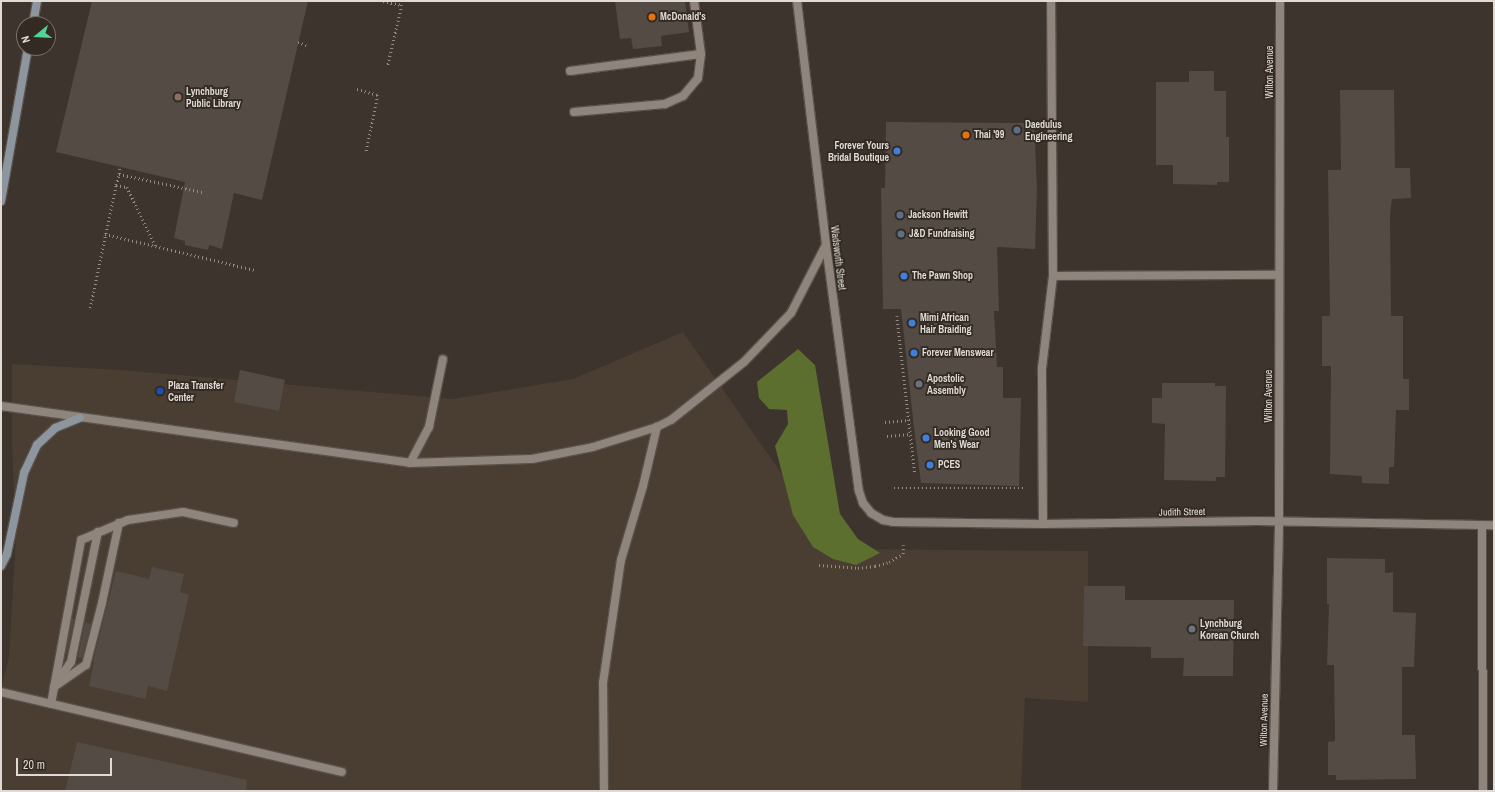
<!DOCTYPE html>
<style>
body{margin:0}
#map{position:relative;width:1495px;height:792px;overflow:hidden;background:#3c342d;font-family:"Archivo Narrow",sans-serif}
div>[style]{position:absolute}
.built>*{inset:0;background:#4a3d31}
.forest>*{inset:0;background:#5d6f2f}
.building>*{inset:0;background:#544b44}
.path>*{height:2.5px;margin-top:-1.25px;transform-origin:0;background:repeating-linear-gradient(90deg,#928c86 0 1px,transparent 0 4px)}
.roads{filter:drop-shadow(1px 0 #58514b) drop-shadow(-1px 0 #58514b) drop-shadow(0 1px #58514b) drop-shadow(0 -1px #58514b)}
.lane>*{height:8px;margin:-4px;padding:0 4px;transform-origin:4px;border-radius:4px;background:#8f857c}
.street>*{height:8px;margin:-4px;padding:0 4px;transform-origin:4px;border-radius:4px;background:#8f857c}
.secondary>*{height:8px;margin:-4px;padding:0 4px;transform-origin:4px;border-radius:4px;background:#8d969f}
.dots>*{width:11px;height:11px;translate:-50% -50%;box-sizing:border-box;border:2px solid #322a23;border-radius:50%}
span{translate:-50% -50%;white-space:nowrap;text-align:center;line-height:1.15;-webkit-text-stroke:3.5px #322a23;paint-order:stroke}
.poi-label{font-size:10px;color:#dfdad5;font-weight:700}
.left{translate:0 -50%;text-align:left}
.right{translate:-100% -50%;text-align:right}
.street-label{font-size:10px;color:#dfdad5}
.frame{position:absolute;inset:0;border:2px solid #dfdad5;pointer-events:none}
.north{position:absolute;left:16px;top:16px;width:40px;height:40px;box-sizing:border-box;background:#322a23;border:1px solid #77706a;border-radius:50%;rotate:252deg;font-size:11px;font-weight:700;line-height:16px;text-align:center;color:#dfdad5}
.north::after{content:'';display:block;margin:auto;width:14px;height:18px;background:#52d397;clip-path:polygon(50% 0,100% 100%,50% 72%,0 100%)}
.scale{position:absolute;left:16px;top:758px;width:96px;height:18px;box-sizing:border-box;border:2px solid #dfdad5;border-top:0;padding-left:5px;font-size:12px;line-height:14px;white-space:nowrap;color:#dfdad5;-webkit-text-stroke:3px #322a23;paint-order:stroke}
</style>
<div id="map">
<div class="built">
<div style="clip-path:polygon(683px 332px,834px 549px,1088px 551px,1088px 702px,1025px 698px,1021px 791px,1px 791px,1px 690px,9px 656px,16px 535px,12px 448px,12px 364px,122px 370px,452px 399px,573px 379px)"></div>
</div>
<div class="forest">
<div style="clip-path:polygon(798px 349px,815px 365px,840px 514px,858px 539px,880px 553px,856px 565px,833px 559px,813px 547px,793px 515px,775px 446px,788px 424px,787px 410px,769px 409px,759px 398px,757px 382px)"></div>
</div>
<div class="building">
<div style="clip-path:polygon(92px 1px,308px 1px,262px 200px,234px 193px,222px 249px,209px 245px,208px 250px,185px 245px,185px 241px,174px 238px,185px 182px,56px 152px)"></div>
<div style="clip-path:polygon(615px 1px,685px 1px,689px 32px,661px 36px,662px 46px,633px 49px,631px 38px,620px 39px)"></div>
<div style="clip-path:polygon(1189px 71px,1214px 71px,1214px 91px,1226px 91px,1226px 137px,1229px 137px,1229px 182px,1217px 182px,1217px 185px,1173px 184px,1173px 165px,1156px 165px,1156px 82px,1189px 82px)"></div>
<div style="clip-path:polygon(1340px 90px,1394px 90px,1395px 168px,1410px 168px,1411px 198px,1392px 199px,1390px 214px,1391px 316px,1403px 316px,1403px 379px,1409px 379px,1409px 410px,1396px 410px,1394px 467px,1389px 467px,1389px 484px,1362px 483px,1362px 476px,1330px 474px,1331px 366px,1322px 366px,1322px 316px,1330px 316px,1328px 170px,1341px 170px)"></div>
<div style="clip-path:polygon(886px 122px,1034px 123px,1037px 188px,1035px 249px,997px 247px,999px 311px,994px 311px,997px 367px,1003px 367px,1003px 398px,1021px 398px,1019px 486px,921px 483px,914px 428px,901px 309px,883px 309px,881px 188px,885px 188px)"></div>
<div style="clip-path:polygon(240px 370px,285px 380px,279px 411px,234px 402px)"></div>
<div style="clip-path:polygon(1162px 383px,1215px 383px,1215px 386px,1226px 386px,1225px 477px,1216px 477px,1216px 481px,1164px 480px,1165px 424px,1152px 423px,1152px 398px,1162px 398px)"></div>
<div style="clip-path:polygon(1327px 558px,1385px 559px,1385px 573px,1393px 572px,1393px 612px,1416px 613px,1414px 667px,1402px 667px,1402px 735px,1415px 735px,1416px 779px,1336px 780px,1336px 775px,1328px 775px,1328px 742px,1335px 741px,1334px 665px,1327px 665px,1329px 604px,1327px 604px)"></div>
<div style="clip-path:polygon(152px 567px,184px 574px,180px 592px,189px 595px,167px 691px,148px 686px,145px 699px,89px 686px,94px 662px,93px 661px,116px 571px,149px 579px)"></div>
<div style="clip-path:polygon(1084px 586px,1125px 586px,1125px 600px,1234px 600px,1233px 676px,1183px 676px,1184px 658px,1151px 658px,1151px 647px,1083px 646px)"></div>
<div style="clip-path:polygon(72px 618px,74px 619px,67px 654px,66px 653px)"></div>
<div style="clip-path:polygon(85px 622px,91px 624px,82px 658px,78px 657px)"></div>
<div style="clip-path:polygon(77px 742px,247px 780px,246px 791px,65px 791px)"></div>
</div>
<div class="path">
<div style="left:383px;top:1px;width:19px;rotate:12deg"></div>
<div style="left:402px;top:5px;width:62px;rotate:103.1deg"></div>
<div style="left:298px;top:42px;width:9px;rotate:21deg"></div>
<div style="left:357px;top:89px;width:22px;rotate:16deg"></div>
<div style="left:378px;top:95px;width:59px;rotate:101.7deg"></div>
<div style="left:119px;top:174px;width:8px;rotate:-83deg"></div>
<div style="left:116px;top:185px;width:11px;rotate:-75deg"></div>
<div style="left:119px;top:174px;width:85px;rotate:12.2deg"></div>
<div style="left:105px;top:234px;width:154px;rotate:13.5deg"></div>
<div style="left:90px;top:308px;width:126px;rotate:-78.1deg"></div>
<div style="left:116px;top:185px;width:11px;rotate:10deg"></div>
<div style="left:127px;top:187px;width:67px;rotate:64.2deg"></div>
<div style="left:897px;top:316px;width:158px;rotate:83.5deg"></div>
<div style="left:885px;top:422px;width:24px;rotate:-5deg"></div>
<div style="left:887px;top:436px;width:23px;rotate:-5deg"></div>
<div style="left:894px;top:488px;width:129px"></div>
<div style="left:819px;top:565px;width:39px;rotate:4deg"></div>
<div style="left:858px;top:568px;width:17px;rotate:-7deg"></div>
<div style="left:875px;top:566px;width:15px;rotate:-16deg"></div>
<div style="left:889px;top:562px;width:16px;rotate:-30deg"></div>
<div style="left:903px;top:554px;width:9px;rotate:-90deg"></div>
</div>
<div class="roads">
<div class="lane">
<div style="left:570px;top:71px;width:132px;rotate:-7.4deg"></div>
<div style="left:574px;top:112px;width:91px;rotate:-5deg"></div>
<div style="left:665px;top:104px;width:20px;rotate:-24deg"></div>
<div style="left:683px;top:96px;width:23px;rotate:-50deg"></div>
<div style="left:698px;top:78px;width:24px;rotate:-83deg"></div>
<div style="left:701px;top:54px;width:53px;rotate:-97.5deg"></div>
<div style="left:1053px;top:276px;width:226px;rotate:-0.3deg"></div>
<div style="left:1px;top:406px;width:413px;rotate:7.9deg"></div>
<div style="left:410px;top:463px;width:122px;rotate:-1.9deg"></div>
<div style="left:532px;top:459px;width:62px;rotate:-11.1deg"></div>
<div style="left:593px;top:447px;width:67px;rotate:-17.4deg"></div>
<div style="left:657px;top:427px;width:16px;rotate:-27deg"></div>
<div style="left:671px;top:420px;width:93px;rotate:-38.5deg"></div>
<div style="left:744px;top:362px;width:68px;rotate:-46.2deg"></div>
<div style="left:791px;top:313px;width:76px;rotate:-62.8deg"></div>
<div style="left:410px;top:463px;width:41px;rotate:-62.2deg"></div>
<div style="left:429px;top:427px;width:69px;rotate:-78.4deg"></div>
<div style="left:1043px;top:524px;width:156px;rotate:-90.4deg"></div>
<div style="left:1042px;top:368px;width:93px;rotate:-83.2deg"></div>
<div style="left:1053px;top:276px;width:275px;rotate:-90.4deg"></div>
<div style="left:1482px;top:525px;width:266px;rotate:89.8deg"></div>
<div style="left:58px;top:681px;width:23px;rotate:-56deg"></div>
<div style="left:71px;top:662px;width:133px;rotate:-78.3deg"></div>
<div style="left:54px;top:687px;width:39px;rotate:-35deg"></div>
<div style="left:86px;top:665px;width:64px;rotate:-75.5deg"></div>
<div style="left:102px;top:603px;width:82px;rotate:-78deg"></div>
<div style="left:1px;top:692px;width:350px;rotate:13.2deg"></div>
<div style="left:51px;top:704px;width:167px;rotate:-79.6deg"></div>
<div style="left:81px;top:540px;width:51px;rotate:-23.1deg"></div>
<div style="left:128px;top:520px;width:56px;rotate:-8.3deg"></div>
<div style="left:183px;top:512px;width:52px;rotate:12.2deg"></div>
<div style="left:604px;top:791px;width:108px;rotate:-90.5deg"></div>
<div style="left:603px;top:683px;width:124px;rotate:-81.7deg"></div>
<div style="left:621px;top:560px;width:77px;rotate:-73.4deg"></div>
<div style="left:643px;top:486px;width:61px;rotate:-76.7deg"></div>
</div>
<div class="street">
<div style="left:797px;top:1px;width:246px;rotate:83.2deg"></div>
<div style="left:826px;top:245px;width:248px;rotate:82.4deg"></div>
<div style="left:859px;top:491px;width:13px;rotate:72deg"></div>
<div style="left:863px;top:503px;width:13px;rotate:51deg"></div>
<div style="left:871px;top:513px;width:14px;rotate:30deg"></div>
<div style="left:883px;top:520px;width:10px;rotate:11deg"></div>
<div style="left:893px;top:522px;width:150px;rotate:0.8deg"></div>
<div style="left:1043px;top:524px;width:214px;rotate:-0.8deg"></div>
<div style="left:1257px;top:521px;width:237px;rotate:1deg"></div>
<div style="left:1273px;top:791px;width:269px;rotate:-88.7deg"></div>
<div style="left:1279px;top:522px;width:521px;rotate:-89.89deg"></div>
</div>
<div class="secondary">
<div style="left:33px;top:24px;width:23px;rotate:-80deg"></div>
<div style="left:1px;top:201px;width:155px;rotate:-80deg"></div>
<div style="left:1px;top:566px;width:13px;rotate:-63deg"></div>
<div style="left:7px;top:554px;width:83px;rotate:-78.1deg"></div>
<div style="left:24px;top:473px;width:31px;rotate:-65deg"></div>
<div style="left:37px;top:445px;width:25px;rotate:-43deg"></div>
<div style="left:55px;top:428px;width:27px;rotate:-22deg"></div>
</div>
</div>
<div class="dots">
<div style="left:652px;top:17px;background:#e8710a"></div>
<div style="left:178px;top:97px;background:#8d6e63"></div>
<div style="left:1017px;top:130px;background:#5c6f8a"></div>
<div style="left:966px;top:135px;background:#e8710a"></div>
<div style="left:897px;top:151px;background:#3f7fe0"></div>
<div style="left:900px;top:215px;background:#5c6f8a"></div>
<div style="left:901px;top:234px;background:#5c6f8a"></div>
<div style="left:904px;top:276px;background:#3f7fe0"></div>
<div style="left:912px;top:323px;background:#3f7fe0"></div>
<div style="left:914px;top:353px;background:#3f7fe0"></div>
<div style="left:919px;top:384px;background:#6b7280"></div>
<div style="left:160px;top:391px;background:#1a4fb4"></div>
<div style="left:926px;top:438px;background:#3f7fe0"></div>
<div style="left:930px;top:465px;background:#3f7fe0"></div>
<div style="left:1192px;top:629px;background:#6b7280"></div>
</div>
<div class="poi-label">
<span class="left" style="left:660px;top:17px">McDonald's</span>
<span class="left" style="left:186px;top:97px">Lynchburg<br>Public Library</span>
<span class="left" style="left:1025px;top:130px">Daedulus<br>Engineering</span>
<span class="left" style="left:974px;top:135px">Thai '99</span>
<span class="right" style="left:889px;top:151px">Forever Yours<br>Bridal Boutique</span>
<span class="left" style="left:908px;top:215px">Jackson Hewitt</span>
<span class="left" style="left:909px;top:234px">J&amp;D Fundraising</span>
<span class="left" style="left:912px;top:276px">The Pawn Shop</span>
<span class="left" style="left:920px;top:323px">Mimi African<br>Hair Braiding</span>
<span class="left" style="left:922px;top:353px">Forever Menswear</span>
<span class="left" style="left:927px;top:384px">Apostolic<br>Assembly</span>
<span class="left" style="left:168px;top:391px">Plaza Transfer<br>Center</span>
<span class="left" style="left:934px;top:438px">Looking Good<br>Men's Wear</span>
<span class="left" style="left:938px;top:465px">PCES</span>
<span class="left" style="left:1200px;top:629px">Lynchburg<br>Korean Church</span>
</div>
<div class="street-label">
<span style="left:1270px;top:72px;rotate:-90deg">Wilton Avenue</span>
<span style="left:838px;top:258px;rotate:83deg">Wadsworth Street</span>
<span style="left:1269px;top:396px;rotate:-90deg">Wilton Avenue</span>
<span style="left:1182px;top:512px;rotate:-1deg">Judith Street</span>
<span style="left:1264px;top:720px;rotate:-89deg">Wilton Avenue</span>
</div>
<div class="frame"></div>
<div class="north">N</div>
<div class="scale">20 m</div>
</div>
